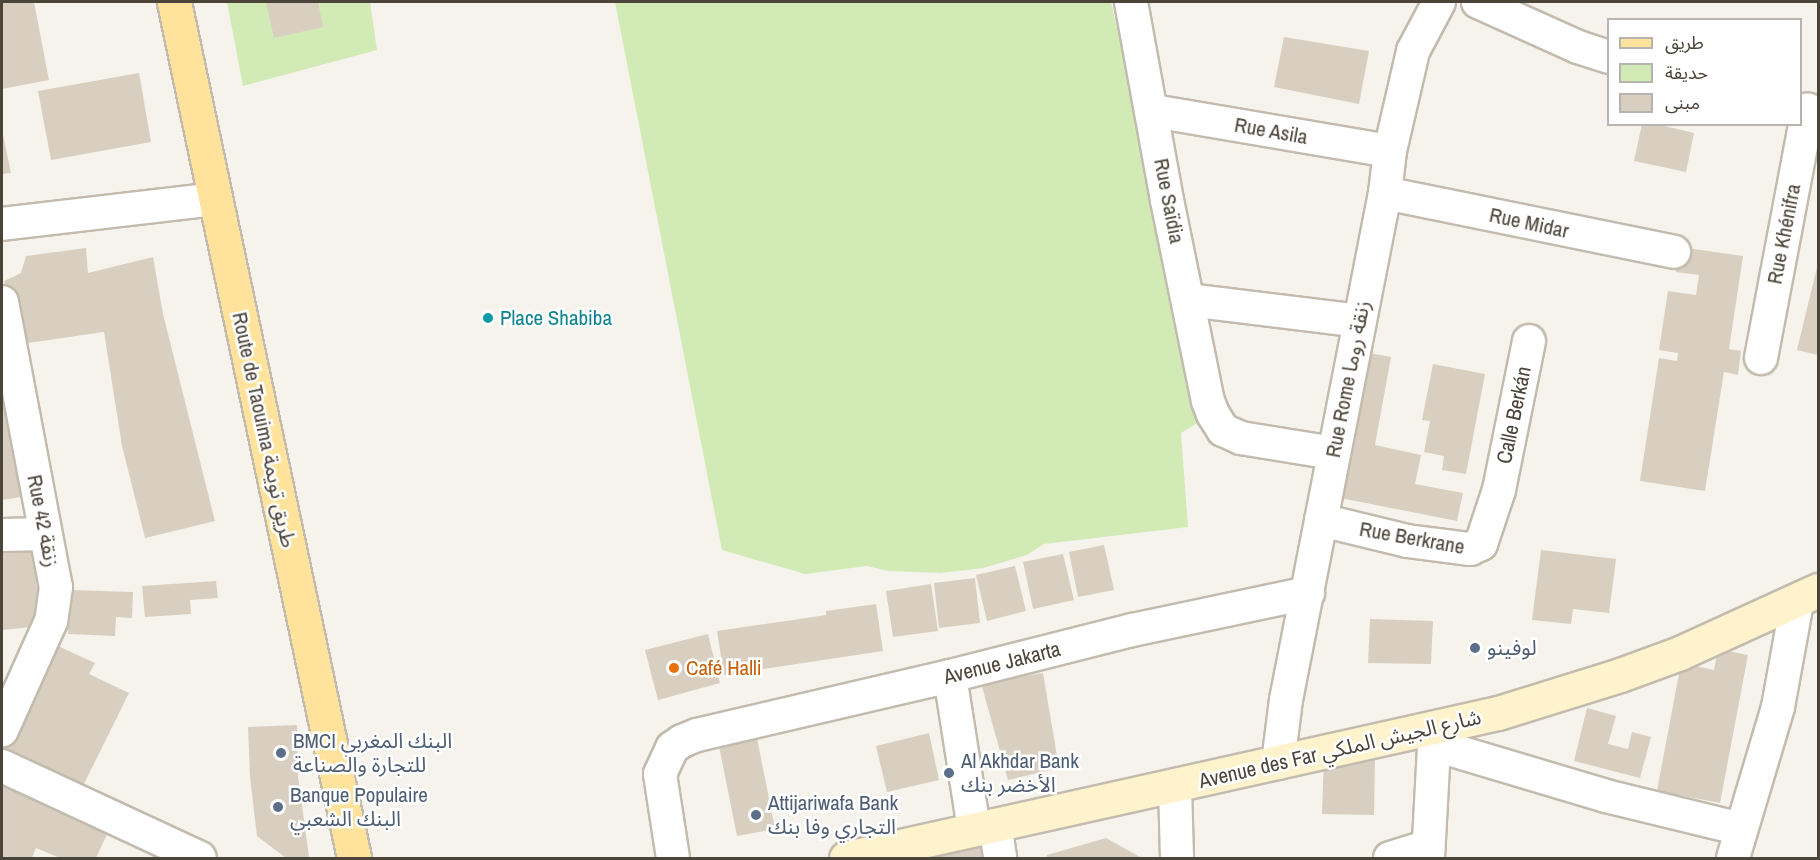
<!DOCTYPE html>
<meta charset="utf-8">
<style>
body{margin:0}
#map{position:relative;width:1820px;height:860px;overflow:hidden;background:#f6f3ec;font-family:"Archivo Narrow","Noto Sans Arabic",sans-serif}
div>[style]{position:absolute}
.green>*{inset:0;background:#d2eab5}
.building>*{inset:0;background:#d8cfc1}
.roads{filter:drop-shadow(2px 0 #c2bbae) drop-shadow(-2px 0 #c2bbae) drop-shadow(0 2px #c2bbae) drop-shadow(0 -2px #c2bbae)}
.minor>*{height:32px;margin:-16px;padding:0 16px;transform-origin:16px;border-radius:16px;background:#fff}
.secondary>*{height:33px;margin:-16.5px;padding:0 16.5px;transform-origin:16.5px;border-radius:16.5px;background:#fff3cd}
.primary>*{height:33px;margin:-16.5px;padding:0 16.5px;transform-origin:16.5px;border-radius:16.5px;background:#ffe39c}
.dots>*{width:16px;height:16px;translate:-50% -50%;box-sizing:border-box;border:3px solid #fff;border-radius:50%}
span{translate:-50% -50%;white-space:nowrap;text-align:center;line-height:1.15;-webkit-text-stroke:5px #fff;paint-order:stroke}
.street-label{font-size:21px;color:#4b4439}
.culture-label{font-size:21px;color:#0d838f}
.left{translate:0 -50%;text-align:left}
.service-label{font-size:21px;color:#4e5e75}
.food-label{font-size:21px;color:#c56008}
.frame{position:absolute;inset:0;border:3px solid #4b4439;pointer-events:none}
.legend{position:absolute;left:1607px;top:18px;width:195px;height:108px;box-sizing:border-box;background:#fff;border:2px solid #b7b4b0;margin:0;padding:8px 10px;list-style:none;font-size:18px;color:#4b4439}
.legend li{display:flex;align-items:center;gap:12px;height:30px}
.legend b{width:30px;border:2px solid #b7b4b0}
</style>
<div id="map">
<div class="green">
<div style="clip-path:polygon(227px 2px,370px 2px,377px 50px,243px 86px)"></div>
<div style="clip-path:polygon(615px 2px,1111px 2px,1204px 419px,1181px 433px,1188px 527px,1044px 544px,1027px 555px,983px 568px,940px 573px,888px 571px,867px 566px,805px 574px,722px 550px)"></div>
</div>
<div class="building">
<div style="clip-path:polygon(2px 2px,34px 2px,49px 80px,2px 89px)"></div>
<div style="clip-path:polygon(266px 2px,318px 2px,323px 27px,274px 38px)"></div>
<div style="clip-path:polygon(1284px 37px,1369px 51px,1359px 104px,1274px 87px)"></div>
<div style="clip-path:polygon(139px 73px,151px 142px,51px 160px,38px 91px)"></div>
<div style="clip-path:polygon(1642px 124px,1656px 124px,1694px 133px,1686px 172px,1634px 161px)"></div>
<div style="clip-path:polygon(2px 130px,11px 173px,2px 174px)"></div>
<div style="clip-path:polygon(1680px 247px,1743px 256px,1729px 349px,1741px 351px,1738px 375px,1724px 372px,1705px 491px,1640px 481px,1659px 358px,1677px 361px,1678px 353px,1659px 350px,1668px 291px,1696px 295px,1699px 275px,1676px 272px)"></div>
<div style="clip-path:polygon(86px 248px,88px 273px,153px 257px,163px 314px,215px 521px,145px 538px,122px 446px,104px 332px,21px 344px,4px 281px,21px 273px,26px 256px)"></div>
<div style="clip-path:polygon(1818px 263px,1818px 355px,1797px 350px)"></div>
<div style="clip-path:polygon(1359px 351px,1391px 357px,1375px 445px,1421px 455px,1415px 484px,1463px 493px,1457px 521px,1330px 496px)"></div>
<div style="clip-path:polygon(1433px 364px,1485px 374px,1466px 474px,1442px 470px,1444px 456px,1424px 452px,1430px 421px,1422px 420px)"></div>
<div style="clip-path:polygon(2px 387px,21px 497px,2px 500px)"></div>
<div style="clip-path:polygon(35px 544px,38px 616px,32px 627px,2px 630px,2px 545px)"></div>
<div style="clip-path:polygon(1104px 545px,1114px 590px,1078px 597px,1069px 552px)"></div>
<div style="clip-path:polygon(1541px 550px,1616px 559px,1609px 613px,1573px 609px,1571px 624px,1532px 620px)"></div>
<div style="clip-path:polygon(1063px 554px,1074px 600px,1033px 609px,1023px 562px)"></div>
<div style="clip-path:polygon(1015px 566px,1026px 611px,987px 621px,976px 575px)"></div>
<div style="clip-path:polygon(975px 578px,980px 623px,939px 628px,934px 583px)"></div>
<div style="clip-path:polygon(216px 581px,218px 598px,190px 600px,191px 614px,145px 617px,142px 586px)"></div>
<div style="clip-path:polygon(931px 584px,938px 631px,893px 637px,886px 591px)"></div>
<div style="clip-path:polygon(69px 590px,133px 592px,132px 618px,116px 617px,115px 636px,68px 634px)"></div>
<div style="clip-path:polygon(876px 604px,883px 651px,724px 675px,717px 631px,826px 615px,826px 611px)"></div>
<div style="clip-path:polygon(1370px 619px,1433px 621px,1431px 664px,1368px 663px)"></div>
<div style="clip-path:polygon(708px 634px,720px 683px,658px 700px,645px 650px)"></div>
<div style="clip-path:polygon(58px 646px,95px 663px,89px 674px,129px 693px,82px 788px,6px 753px)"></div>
<div style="clip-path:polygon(1718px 649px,1748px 655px,1720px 803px,1657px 791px,1681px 663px,1714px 670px)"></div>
<div style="clip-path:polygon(1043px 673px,1059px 768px,1008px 780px,981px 683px)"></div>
<div style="clip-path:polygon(1587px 708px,1616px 716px,1608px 744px,1628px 749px,1632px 732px,1651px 737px,1640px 778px,1574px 761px)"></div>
<div style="clip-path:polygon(297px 725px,298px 776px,309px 857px,286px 858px,257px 836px,250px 777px,248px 727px)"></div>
<div style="clip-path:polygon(756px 733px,775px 829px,737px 836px,718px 741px)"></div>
<div style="clip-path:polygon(929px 733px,939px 780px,887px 792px,876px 746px)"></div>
<div style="clip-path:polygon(1324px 756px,1375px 757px,1374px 815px,1322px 814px)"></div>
<div style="clip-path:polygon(2px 781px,110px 828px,96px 858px,60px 858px,36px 848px,32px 858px,2px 858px)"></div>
<div style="clip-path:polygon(1106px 838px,1142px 858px,1047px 858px,1047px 855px)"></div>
<div style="clip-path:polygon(989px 844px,991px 858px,912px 858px,911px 857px)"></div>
</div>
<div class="roads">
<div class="minor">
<div style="left:1131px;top:2px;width:201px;rotate:79.7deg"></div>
<div style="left:1167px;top:200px;width:205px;rotate:78.5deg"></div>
<div style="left:1208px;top:401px;width:14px;rotate:69deg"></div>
<div style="left:1213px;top:414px;width:19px;rotate:58deg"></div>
<div style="left:1223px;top:430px;width:20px;rotate:24deg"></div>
<div style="left:1241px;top:438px;width:94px;rotate:9.2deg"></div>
<div style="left:1478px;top:2px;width:110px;rotate:24.2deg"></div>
<div style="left:1578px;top:47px;width:32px;rotate:18deg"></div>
<div style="left:1153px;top:111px;width:240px;rotate:9.6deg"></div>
<div style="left:1385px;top:193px;width:295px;rotate:11.5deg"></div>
<div style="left:2px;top:224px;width:215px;rotate:-6.7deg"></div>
<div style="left:1189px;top:300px;width:172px;rotate:7deg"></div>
<div style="left:2px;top:302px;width:290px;rotate:79.3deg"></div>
<div style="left:56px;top:587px;width:34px;rotate:98deg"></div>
<div style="left:51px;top:621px;width:120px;rotate:114.2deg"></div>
<div style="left:1761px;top:358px;width:253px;rotate:-79.3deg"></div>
<div style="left:1321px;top:520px;width:89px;rotate:13.7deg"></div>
<div style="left:1407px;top:541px;width:64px;rotate:7.2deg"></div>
<div style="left:1470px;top:549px;width:12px;rotate:-24deg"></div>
<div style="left:1481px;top:544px;width:57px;rotate:-71.6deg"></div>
<div style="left:1499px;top:490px;width:152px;rotate:-78.6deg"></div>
<div style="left:2px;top:535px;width:43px;rotate:-1.3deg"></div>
<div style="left:950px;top:676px;width:156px;rotate:81.1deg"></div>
<div style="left:1435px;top:745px;width:178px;rotate:16.6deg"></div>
<div style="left:1606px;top:796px;width:139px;rotate:13.7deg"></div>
<div style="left:1278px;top:763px;width:64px;rotate:-82.8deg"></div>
<div style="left:1286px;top:700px;width:517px;rotate:-78.95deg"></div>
<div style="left:1385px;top:193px;width:42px;rotate:-83.2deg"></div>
<div style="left:1390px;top:151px;width:103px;rotate:-77deg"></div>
<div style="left:1413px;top:51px;width:55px;rotate:-62deg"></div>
<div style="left:2px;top:766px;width:218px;rotate:24.9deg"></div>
<div style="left:1175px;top:786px;width:72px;rotate:88.4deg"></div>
<div style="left:995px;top:825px;width:33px;rotate:81deg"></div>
<div style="left:673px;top:858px;width:85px;rotate:-98.8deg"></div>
<div style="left:660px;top:774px;width:29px;rotate:-65deg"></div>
<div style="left:672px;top:748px;width:12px;rotate:-35deg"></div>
<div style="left:682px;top:741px;width:16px;rotate:-22deg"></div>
<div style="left:697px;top:735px;width:260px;rotate:-13.1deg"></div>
<div style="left:950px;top:676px;width:188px;rotate:-14.2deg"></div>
<div style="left:1132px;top:630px;width:180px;rotate:-11.9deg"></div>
<div style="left:1390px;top:858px;width:39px;rotate:-17deg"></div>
<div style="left:1428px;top:858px;width:130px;rotate:-86.9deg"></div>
<div style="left:1733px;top:858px;width:158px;rotate:-73.4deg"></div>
<div style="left:1778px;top:707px;width:107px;rotate:-79.7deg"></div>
</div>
<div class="secondary">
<div style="left:846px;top:858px;width:668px;rotate:-12.54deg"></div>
<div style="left:1498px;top:713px;width:128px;rotate:-17.3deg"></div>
<div style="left:1620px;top:675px;width:64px;rotate:-20.1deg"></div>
<div style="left:1680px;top:653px;width:152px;rotate:-24.5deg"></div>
</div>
<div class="primary">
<div style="left:174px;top:2px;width:875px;rotate:78.12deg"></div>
</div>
</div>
<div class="dots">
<div style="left:488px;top:318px;background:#0f9aa8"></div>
<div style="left:1475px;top:648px;background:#5c6f8a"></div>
<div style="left:674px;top:668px;background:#e8710a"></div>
<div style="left:281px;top:753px;background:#5c6f8a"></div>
<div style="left:949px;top:773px;background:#5c6f8a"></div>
<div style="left:278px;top:807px;background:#5c6f8a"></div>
<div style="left:756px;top:815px;background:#5c6f8a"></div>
</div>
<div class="street-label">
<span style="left:1271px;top:131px;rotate:10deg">Rue Asila</span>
<span style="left:1169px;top:201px;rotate:79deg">Rue Saïdia</span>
<span style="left:1529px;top:223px;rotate:12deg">Rue Midar</span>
<span style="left:1784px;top:234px;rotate:-79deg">Rue Khénifra</span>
<span style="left:1348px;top:379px;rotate:-79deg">Rue Rome زنقة روما</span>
<span style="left:1514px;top:415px;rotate:-78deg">Calle Berkán</span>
<span style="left:264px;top:430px;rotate:78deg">Route de Taouima طريق تويمة</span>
<span style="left:43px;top:521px;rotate:79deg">Rue 42 زنقة</span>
<span style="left:1412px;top:538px;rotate:10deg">Rue Berkrane</span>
<span style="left:1002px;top:663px;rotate:-14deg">Avenue Jakarta</span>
<span style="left:1340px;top:749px;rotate:-13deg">Avenue des Far شارع الجيش الملكي</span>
</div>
<div class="culture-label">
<span class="left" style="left:500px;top:318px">Place Shabiba</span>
</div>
<div class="service-label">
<span class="left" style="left:1487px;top:648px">لوفينو</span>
<span class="left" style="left:293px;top:753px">BMCI البنك المغربي<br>للتجارة والصناعة</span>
<span class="left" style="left:961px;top:773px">Al Akhdar Bank<br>الأخضر بنك</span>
<span class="left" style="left:290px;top:807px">Banque Populaire<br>البنك الشعبي</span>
<span class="left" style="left:768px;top:815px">Attijariwafa Bank<br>التجاري وفا بنك</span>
</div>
<div class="food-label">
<span class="left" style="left:686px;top:668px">Café Halli</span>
</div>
<div class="frame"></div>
<ul class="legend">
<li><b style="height:8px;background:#ffe39c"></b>طريق</li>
<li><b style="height:16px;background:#d2eab5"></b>حديقة</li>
<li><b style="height:16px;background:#d8cfc1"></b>مبنى</li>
</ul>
</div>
